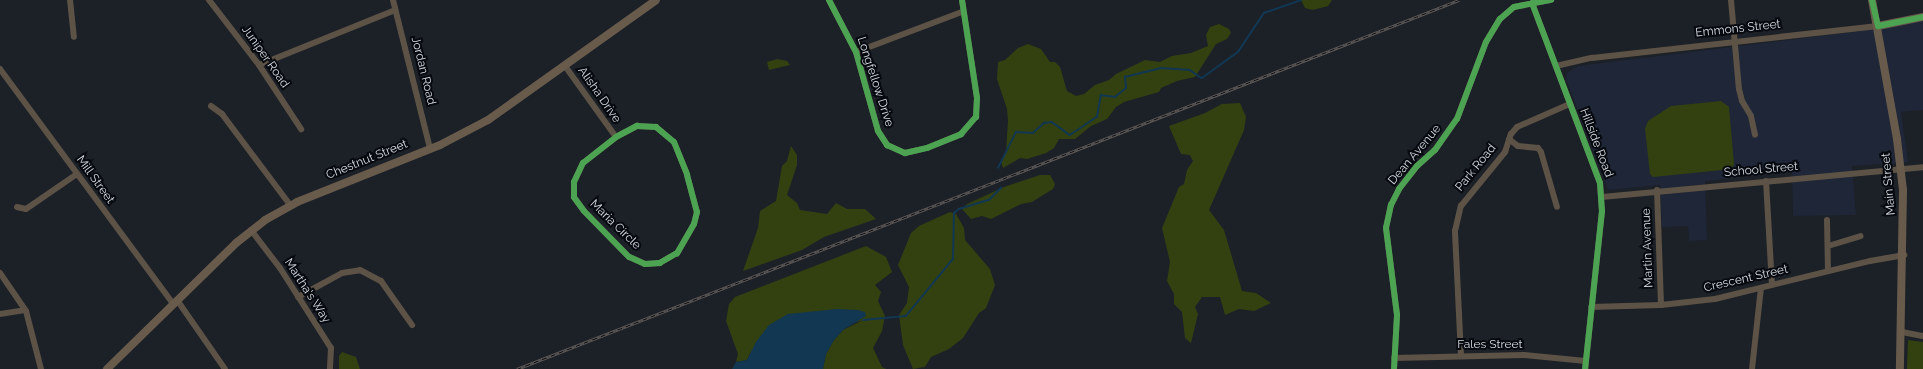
<!DOCTYPE html>
<style>
body{margin:0}
#map{position:relative;width:1923px;height:369px;overflow:hidden;background:#1c2027;font-family:Raleway,sans-serif}
div>[style]{position:absolute}
.built>*{inset:0;background:#1e2637}
.green>*{inset:0;background:#334111}
.water>*{inset:0;background:#113753}
.stream>*{height:1.5px;margin:-0.75px;padding:0 0.75px;transform-origin:0.75px;border-radius:0.75px;background:#113753}
.minor>*{height:6px;margin:-3px;padding:0 3px;transform-origin:3px;border-radius:3px;background:#5d5246}
.major>*{height:8px;margin:-4px;padding:0 4px;transform-origin:4px;border-radius:4px;background:#685b4c}
.rail>*{height:3px;margin-top:-1.5px;transform-origin:0;background:repeating-linear-gradient(90deg,#06090e 0 4.5px,#5d5957 0 9px);box-sizing:border-box;border-block:1px solid #5d5957}
.cycleway>*{height:6px;margin:-3px;padding:0 3px;transform-origin:3px;border-radius:3px;background:#4ca352}
span{translate:-50% -50%;white-space:nowrap;text-align:center;line-height:1.15;-webkit-text-stroke:4px #06090e;paint-order:stroke}
.street-label{font-size:12px;color:#d4d9e1}
</style>
<div id="map">
<div class="built">
<div style="clip-path:polygon(1923px 20px,1923px 110px,1901px 112px,1908px 162px,1852px 166px,1856px 215px,1793px 216px,1792px 172px,1705px 181px,1707px 240px,1689px 241px,1688px 226px,1662px 227px,1660px 185px,1608px 190px,1566px 79px,1567px 73px,1578px 66px,1860px 31px)"></div>
</div>
<div class="green">
<div style="clip-path:polygon(1301px 0,1332px 0,1328px 6px,1313px 10px,1305px 8px)"></div>
<div style="clip-path:polygon(1219px 24px,1229px 29px,1231px 33px,1227px 39px,1216px 44px,1195px 77px,1177px 81px,1161px 88px,1159px 92px,1124px 102px,1116px 107px,1107px 119px,1091px 126px,1075px 139px,1059px 139px,1054px 148px,1046px 153px,1027px 159px,1020px 158px,1003px 168px,1001px 161px,1006px 152px,1008px 121px,1007px 109px,997px 79px,998px 62px,1005px 60px,1018px 48px,1028px 44px,1041px 49px,1050px 62px,1055px 62px,1060px 67px,1067px 91px,1076px 96px,1084px 94px,1095px 85px,1109px 80px,1116px 74px,1145px 60px,1160px 62px,1172px 56px,1191px 53px,1208px 46px,1206px 35px,1210px 27px)"></div>
<div style="clip-path:polygon(777px 59px,787px 61px,790px 65px,769px 70px,767px 62px)"></div>
<div style="clip-path:polygon(1721px 101px,1729px 107px,1734px 164px,1732px 169px,1653px 177px,1650px 174px,1645px 129px,1648px 121px,1671px 106px)"></div>
<div style="clip-path:polygon(1240px 103px,1246px 117px,1244px 130px,1209px 210px,1224px 230px,1242px 291px,1256px 293px,1271px 303px,1254px 311px,1239px 309px,1225px 315px,1220px 297px,1202px 297px,1195px 307px,1198px 314px,1191px 343px,1185px 338px,1182px 312px,1174px 304px,1174px 294px,1167px 281px,1170px 262px,1162px 228px,1179px 187px,1184px 184px,1187px 170px,1193px 161px,1190px 155px,1181px 154px,1169px 126px,1205px 113px,1222px 104px)"></div>
<div style="clip-path:polygon(791px 146px,797px 155px,797px 165px,787px 195px,797px 203px,800px 210px,827px 214px,836px 203px,847px 209px,865px 209px,876px 219px,824px 237px,802px 250px,743px 271px,758px 228px,760px 211px,776px 201px,782px 166px,787px 161px)"></div>
<div style="clip-path:polygon(1040px 175px,1050px 175px,1055px 184px,1053px 189px,1032px 202px,1021px 204px,991px 219px,982px 216px,971px 219px,962px 209px,967px 204px,1004px 187px)"></div>
<div style="clip-path:polygon(950px 212px,956px 214px,964px 228px,965px 240px,990px 269px,995px 285px,986px 308px,979px 313px,963px 338px,949px 349px,931px 357px,925px 367px,913px 369px,903px 345px,899px 315px,907px 303px,909px 287px,898px 265px,911px 233px,919px 226px)"></div>
<div style="clip-path:polygon(866px 246px,886px 257px,892px 272px,875px 285px,881px 292px,878px 301px,885px 316px,882px 331px,873px 348px,882px 367px,886px 369px,823px 369px,826px 354px,834px 340px,843px 330px,863px 320px,750px 353px,747px 360px,736px 362px,738px 354px,726px 321px,729px 304px,735px 297px)"></div>
<div style="clip-path:polygon(1908px 340px,1923px 342px,1923px 369px,1907px 369px)"></div>
<div style="clip-path:polygon(342px 352px,356px 357px,360px 369px,339px 369px,339px 356px)"></div>
</div>
<div class="water">
<div style="clip-path:polygon(837px 309px,858px 310px,865px 312px,866px 316px,843px 330px,834px 340px,826px 354px,823px 369px,732px 369px,736px 362px,747px 360px,756px 342px,769px 325px,788px 314px)"></div>
</div>
<div class="stream">
<div style="left:998px;top:168px;width:40px;rotate:-63.4deg"></div>
<div style="left:1016px;top:132px;width:17px;rotate:3deg"></div>
<div style="left:1033px;top:133px;width:15px;rotate:-42deg"></div>
<div style="left:1044px;top:123px;width:8px;rotate:-7deg"></div>
<div style="left:1052px;top:122px;width:22px;rotate:36deg"></div>
<div style="left:1070px;top:135px;width:32px;rotate:-34deg"></div>
<div style="left:1097px;top:117px;width:22px;rotate:-80deg"></div>
<div style="left:1101px;top:95px;width:14px;rotate:8deg"></div>
<div style="left:1115px;top:97px;width:14px;rotate:-39deg"></div>
<div style="left:1126px;top:88px;width:11px;rotate:-95deg"></div>
<div style="left:1125px;top:77px;width:37px;rotate:-14deg"></div>
<div style="left:1161px;top:68px;width:29px;rotate:4deg"></div>
<div style="left:1190px;top:70px;width:14px;rotate:34deg"></div>
<div style="left:1202px;top:78px;width:44px;rotate:-35.8deg"></div>
<div style="left:1238px;top:52px;width:47px;rotate:-56.3deg"></div>
<div style="left:1264px;top:13px;width:39px;rotate:-19deg"></div>
<div style="left:863px;top:320px;width:43px;rotate:-5.3deg"></div>
<div style="left:906px;top:316px;width:74px;rotate:-50.5deg"></div>
<div style="left:953px;top:259px;width:46px;rotate:-88.8deg"></div>
<div style="left:954px;top:213px;width:6px;rotate:-39deg"></div>
<div style="left:959px;top:209px;width:31px;rotate:-17deg"></div>
<div style="left:989px;top:200px;width:17px;rotate:-45deg"></div>
</div>
<div class="minor">
<div style="left:70px;top:0;width:37px;rotate:84deg"></div>
<div style="left:209px;top:0;width:82px;rotate:52.4deg"></div>
<div style="left:259px;top:65px;width:77px;rotate:56.7deg"></div>
<div style="left:393px;top:0;width:153px;rotate:76deg"></div>
<div style="left:829px;top:0;width:59px;rotate:62.6deg"></div>
<div style="left:856px;top:52px;width:82px;rotate:74.4deg"></div>
<div style="left:878px;top:131px;width:17px;rotate:57deg"></div>
<div style="left:887px;top:145px;width:20px;rotate:24deg"></div>
<div style="left:905px;top:153px;width:23px;rotate:-13deg"></div>
<div style="left:927px;top:148px;width:37px;rotate:-22deg"></div>
<div style="left:961px;top:134px;width:23px;rotate:-49deg"></div>
<div style="left:976px;top:117px;width:19px;rotate:-87deg"></div>
<div style="left:977px;top:98px;width:99px;rotate:-98.7deg"></div>
<div style="left:1731px;top:0;width:89px;rotate:84.9deg"></div>
<div style="left:1739px;top:89px;width:12px;rotate:76deg"></div>
<div style="left:1742px;top:101px;width:17px;rotate:59deg"></div>
<div style="left:1751px;top:116px;width:19px;rotate:78deg"></div>
<div style="left:1532px;top:3px;width:192px;rotate:69.3deg"></div>
<div style="left:1600px;top:183px;width:28px;rotate:86deg"></div>
<div style="left:1602px;top:211px;width:159px;rotate:96.1deg"></div>
<div style="left:856px;top:52px;width:113px;rotate:-20.7deg"></div>
<div style="left:259px;top:65px;width:147px;rotate:-22deg"></div>
<div style="left:565px;top:66px;width:87px;rotate:54.3deg"></div>
<div style="left:1556px;top:66px;width:37px;rotate:-13deg"></div>
<div style="left:1592px;top:58px;width:288px;rotate:-6.4deg"></div>
<div style="left:0;top:69px;width:292px;rotate:53.6deg"></div>
<div style="left:211px;top:106px;width:14px;rotate:36deg"></div>
<div style="left:222px;top:114px;width:114px;rotate:53.2deg"></div>
<div style="left:637px;top:126px;width:19px;rotate:3deg"></div>
<div style="left:656px;top:127px;width:23px;rotate:40deg"></div>
<div style="left:674px;top:142px;width:35px;rotate:68deg"></div>
<div style="left:687px;top:175px;width:38px;rotate:75deg"></div>
<div style="left:697px;top:212px;width:12px;rotate:104deg"></div>
<div style="left:694px;top:224px;width:34px;rotate:120deg"></div>
<div style="left:677px;top:253px;width:20px;rotate:150deg"></div>
<div style="left:660px;top:263px;width:15px;rotate:176deg"></div>
<div style="left:645px;top:264px;width:17px;rotate:-156deg"></div>
<div style="left:629px;top:257px;width:64px;rotate:-134.4deg"></div>
<div style="left:584px;top:211px;width:17px;rotate:-126deg"></div>
<div style="left:574px;top:197px;width:15px;rotate:-90deg"></div>
<div style="left:574px;top:182px;width:21px;rotate:-65deg"></div>
<div style="left:583px;top:163px;width:42px;rotate:-38.2deg"></div>
<div style="left:616px;top:137px;width:24px;rotate:-28deg"></div>
<div style="left:1509px;top:139px;width:11px;rotate:38deg"></div>
<div style="left:1518px;top:146px;width:20px;rotate:6deg"></div>
<div style="left:1538px;top:148px;width:5px;rotate:53deg"></div>
<div style="left:1541px;top:152px;width:57px;rotate:73.8deg"></div>
<div style="left:1766px;top:181px;width:104px;rotate:86.7deg"></div>
<div style="left:1657px;top:190px;width:115px;rotate:88deg"></div>
<div style="left:1602px;top:197px;width:322px;rotate:-5.3deg"></div>
<div style="left:17px;top:207px;width:9px;rotate:13deg"></div>
<div style="left:26px;top:209px;width:62px;rotate:-34.5deg"></div>
<div style="left:1827px;top:220px;width:51px;rotate:88.9deg"></div>
<div style="left:251px;top:230px;width:48px;rotate:52.7deg"></div>
<div style="left:280px;top:268px;width:95px;rotate:57.5deg"></div>
<div style="left:331px;top:348px;width:21px;rotate:93deg"></div>
<div style="left:1828px;top:246px;width:34px;rotate:-17deg"></div>
<div style="left:0;top:273px;width:46px;rotate:55.6deg"></div>
<div style="left:26px;top:311px;width:60px;rotate:75.5deg"></div>
<div style="left:298px;top:297px;width:50px;rotate:-28.6deg"></div>
<div style="left:342px;top:273px;width:18px;rotate:-9deg"></div>
<div style="left:360px;top:270px;width:24px;rotate:28deg"></div>
<div style="left:381px;top:281px;width:54px;rotate:54.8deg"></div>
<div style="left:177px;top:300px;width:84px;rotate:55.2deg"></div>
<div style="left:1591px;top:307px;width:70px;rotate:-1.6deg"></div>
<div style="left:1661px;top:305px;width:54px;rotate:-6.3deg"></div>
<div style="left:1715px;top:299px;width:160px;rotate:-13.8deg"></div>
<div style="left:1870px;top:261px;width:35px;rotate:-10deg"></div>
<div style="left:0;top:314px;width:25px;rotate:-9deg"></div>
<div style="left:1902px;top:332px;width:21px;rotate:11deg"></div>
<div style="left:1461px;top:355px;width:124px;rotate:-92.8deg"></div>
<div style="left:1455px;top:231px;width:26px;rotate:-77deg"></div>
<div style="left:1461px;top:206px;width:70px;rotate:-50.8deg"></div>
<div style="left:1505px;top:152px;width:19px;rotate:-72deg"></div>
<div style="left:1511px;top:134px;width:9px;rotate:-49deg"></div>
<div style="left:1517px;top:127px;width:58px;rotate:-23.5deg"></div>
<div style="left:1394px;top:358px;width:130px;rotate:-1.3deg"></div>
<div style="left:1524px;top:355px;width:62px;rotate:5.5deg"></div>
<div style="left:1394px;top:369px;width:54px;rotate:-86.8deg"></div>
<div style="left:1397px;top:315px;width:88px;rotate:-97.2deg"></div>
<div style="left:1386px;top:228px;width:24px;rotate:-78deg"></div>
<div style="left:1391px;top:205px;width:18px;rotate:-63deg"></div>
<div style="left:1399px;top:189px;width:29px;rotate:-52deg"></div>
<div style="left:1417px;top:166px;width:24px;rotate:-42deg"></div>
<div style="left:1435px;top:150px;width:38px;rotate:-55deg"></div>
<div style="left:1457px;top:119px;width:82px;rotate:-69.4deg"></div>
<div style="left:1486px;top:42px;width:27px;rotate:-59deg"></div>
<div style="left:1500px;top:19px;width:18px;rotate:-41deg"></div>
<div style="left:1514px;top:7px;width:38px;rotate:-11deg"></div>
<div style="left:1752px;top:369px;width:81px;rotate:-83.7deg"></div>
</div>
<div class="major">
<div style="left:1872px;top:0;width:141px;rotate:79.8deg"></div>
<div style="left:1897px;top:139px;width:51px;rotate:83.3deg"></div>
<div style="left:1903px;top:190px;width:179px;rotate:91deg"></div>
<div style="left:1878px;top:26px;width:46px;rotate:-11.3deg"></div>
<div style="left:107px;top:369px;width:180px;rotate:-44.3deg"></div>
<div style="left:236px;top:243px;width:37px;rotate:-38deg"></div>
<div style="left:265px;top:220px;width:37px;rotate:-29deg"></div>
<div style="left:297px;top:202px;width:154px;rotate:-21.7deg"></div>
<div style="left:440px;top:145px;width:54px;rotate:-27.5deg"></div>
<div style="left:488px;top:120px;width:206px;rotate:-35.5deg"></div>
</div>
<div class="rail">
<div style="left:517px;top:369px;width:1012px;rotate:-21.39deg"></div>
</div>
<div class="cycleway">
<div style="left:829px;top:0;width:59px;rotate:62.6deg"></div>
<div style="left:856px;top:52px;width:82px;rotate:74.4deg"></div>
<div style="left:878px;top:131px;width:17px;rotate:57deg"></div>
<div style="left:887px;top:145px;width:20px;rotate:24deg"></div>
<div style="left:905px;top:153px;width:23px;rotate:-13deg"></div>
<div style="left:927px;top:148px;width:37px;rotate:-22deg"></div>
<div style="left:961px;top:134px;width:23px;rotate:-49deg"></div>
<div style="left:976px;top:117px;width:19px;rotate:-87deg"></div>
<div style="left:977px;top:98px;width:99px;rotate:-98.7deg"></div>
<div style="left:1872px;top:0;width:27px;rotate:77deg"></div>
<div style="left:1878px;top:26px;width:46px;rotate:-11.3deg"></div>
<div style="left:1532px;top:3px;width:192px;rotate:69.3deg"></div>
<div style="left:1600px;top:183px;width:28px;rotate:86deg"></div>
<div style="left:1602px;top:211px;width:159px;rotate:96.1deg"></div>
<div style="left:637px;top:126px;width:19px;rotate:3deg"></div>
<div style="left:656px;top:127px;width:23px;rotate:40deg"></div>
<div style="left:674px;top:142px;width:35px;rotate:68deg"></div>
<div style="left:687px;top:175px;width:38px;rotate:75deg"></div>
<div style="left:697px;top:212px;width:12px;rotate:104deg"></div>
<div style="left:694px;top:224px;width:34px;rotate:120deg"></div>
<div style="left:677px;top:253px;width:20px;rotate:150deg"></div>
<div style="left:660px;top:263px;width:15px;rotate:176deg"></div>
<div style="left:645px;top:264px;width:17px;rotate:-156deg"></div>
<div style="left:629px;top:257px;width:64px;rotate:-134.4deg"></div>
<div style="left:584px;top:211px;width:17px;rotate:-126deg"></div>
<div style="left:574px;top:197px;width:15px;rotate:-90deg"></div>
<div style="left:574px;top:182px;width:21px;rotate:-65deg"></div>
<div style="left:583px;top:163px;width:42px;rotate:-38.2deg"></div>
<div style="left:616px;top:137px;width:24px;rotate:-28deg"></div>
<div style="left:1394px;top:369px;width:54px;rotate:-86.8deg"></div>
<div style="left:1397px;top:315px;width:88px;rotate:-97.2deg"></div>
<div style="left:1386px;top:228px;width:24px;rotate:-78deg"></div>
<div style="left:1391px;top:205px;width:18px;rotate:-63deg"></div>
<div style="left:1399px;top:189px;width:29px;rotate:-52deg"></div>
<div style="left:1417px;top:166px;width:24px;rotate:-42deg"></div>
<div style="left:1435px;top:150px;width:38px;rotate:-55deg"></div>
<div style="left:1457px;top:119px;width:82px;rotate:-69.4deg"></div>
<div style="left:1486px;top:42px;width:27px;rotate:-59deg"></div>
<div style="left:1500px;top:19px;width:18px;rotate:-41deg"></div>
<div style="left:1514px;top:7px;width:38px;rotate:-11deg"></div>
</div>
<div class="street-label">
<span style="left:1738px;top:29px;rotate:-6deg">Emmons Street</span>
<span style="left:265px;top:57px;rotate:55deg">Juniper Road</span>
<span style="left:423px;top:71px;rotate:76deg">Jordan Road</span>
<span style="left:875px;top:82px;rotate:72deg">Longfellow Drive</span>
<span style="left:599px;top:95px;rotate:55deg">Alisha Drive</span>
<span style="left:1596px;top:143px;rotate:69deg">Hillside Road</span>
<span style="left:1415px;top:155px;rotate:-50deg">Dean Avenue</span>
<span style="left:367px;top:160px;rotate:-22deg">Chestnut Street</span>
<span style="left:1476px;top:168px;rotate:-51deg">Park Road</span>
<span style="left:1761px;top:170px;rotate:-5deg">School Street</span>
<span style="left:95px;top:180px;rotate:54deg">Mill Street</span>
<span style="left:1889px;top:184px;rotate:-95deg">Main Street</span>
<span style="left:615px;top:225px;rotate:44deg">Maria Circle</span>
<span style="left:1648px;top:248px;rotate:-92deg">Martin Avenue</span>
<span style="left:1746px;top:279px;rotate:-13deg">Crescent Street</span>
<span style="left:307px;top:291px;rotate:57deg">Martha's Way</span>
<span style="left:1490px;top:345px">Fales Street</span>
</div>
</div>
